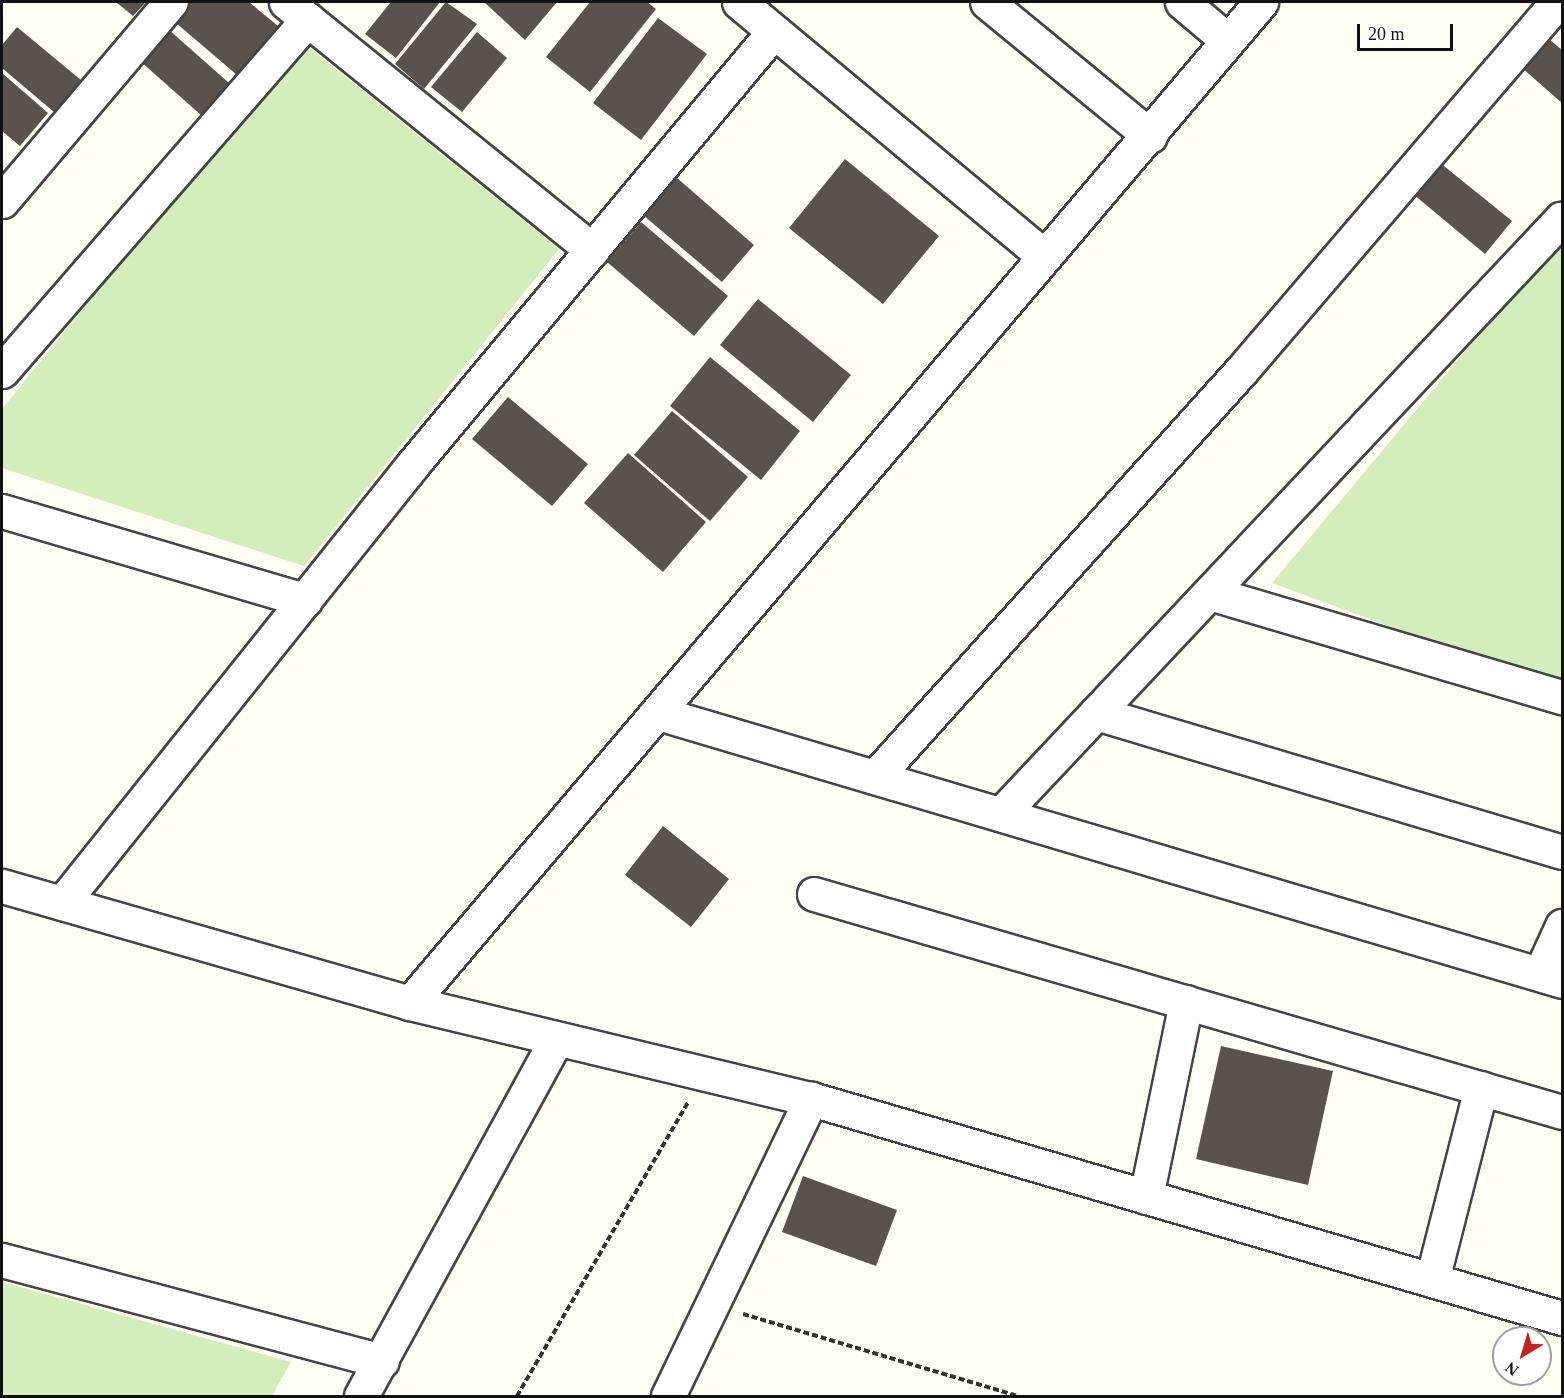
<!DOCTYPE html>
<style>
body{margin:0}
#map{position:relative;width:1564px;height:1398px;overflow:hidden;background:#fffdf4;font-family:"Times New Roman",serif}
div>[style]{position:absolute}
.green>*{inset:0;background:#d3edbb}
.building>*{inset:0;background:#5a524c}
.path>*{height:4px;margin-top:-2px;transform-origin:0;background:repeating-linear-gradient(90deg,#333 0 6px,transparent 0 9px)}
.roads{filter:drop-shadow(2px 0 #444) drop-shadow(-2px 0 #444) drop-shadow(0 2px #444) drop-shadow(0 -2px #444)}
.minor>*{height:33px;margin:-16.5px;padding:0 16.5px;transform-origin:16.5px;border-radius:16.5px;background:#fff}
.tertiary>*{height:33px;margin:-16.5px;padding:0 16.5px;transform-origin:16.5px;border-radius:16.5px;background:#fff}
span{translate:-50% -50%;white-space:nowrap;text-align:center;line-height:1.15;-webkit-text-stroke:6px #fff;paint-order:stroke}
.frame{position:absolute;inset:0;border:3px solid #111;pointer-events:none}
.north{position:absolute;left:1492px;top:1326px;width:60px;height:60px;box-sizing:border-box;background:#fff;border:2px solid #a0a0a0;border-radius:50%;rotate:218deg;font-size:16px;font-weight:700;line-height:24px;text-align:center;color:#111}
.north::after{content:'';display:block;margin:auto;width:21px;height:27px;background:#c92022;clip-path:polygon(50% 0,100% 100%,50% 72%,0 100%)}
.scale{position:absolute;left:1357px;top:24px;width:96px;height:27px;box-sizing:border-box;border:3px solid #111;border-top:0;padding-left:8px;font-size:18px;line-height:21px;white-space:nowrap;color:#111;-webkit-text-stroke:4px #fff;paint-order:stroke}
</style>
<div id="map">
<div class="green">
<div style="clip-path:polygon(300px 40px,559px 249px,304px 566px,2px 468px,2px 409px)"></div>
<div style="clip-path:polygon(1562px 235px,1562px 690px,1272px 583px)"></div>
<div style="clip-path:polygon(2px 1282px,291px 1362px,272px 1396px,2px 1396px)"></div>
</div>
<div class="building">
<div style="clip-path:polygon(116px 2px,146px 2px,133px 16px)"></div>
<div style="clip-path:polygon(182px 2px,249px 2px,278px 26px,237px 75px,169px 17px)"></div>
<div style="clip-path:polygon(391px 2px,440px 2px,396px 58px,365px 34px)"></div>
<div style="clip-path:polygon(446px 2px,477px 24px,424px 89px,395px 64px)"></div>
<div style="clip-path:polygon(484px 2px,557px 2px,525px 40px)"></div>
<div style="clip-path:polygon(590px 2px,647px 2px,656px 9px,590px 92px,546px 57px)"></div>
<div style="clip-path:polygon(658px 18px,707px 54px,641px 140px,593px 103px)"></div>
<div style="clip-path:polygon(17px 27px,81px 80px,54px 112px,2px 68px,2px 45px)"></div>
<div style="clip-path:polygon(168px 29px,229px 83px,201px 115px,140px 61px)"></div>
<div style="clip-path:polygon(477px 32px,507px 58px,462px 112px,431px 87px)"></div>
<div style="clip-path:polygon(1549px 39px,1562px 50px,1562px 103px,1523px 69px)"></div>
<div style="clip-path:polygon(2px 73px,48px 113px,20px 146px,2px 131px)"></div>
<div style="clip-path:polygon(845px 159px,939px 236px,883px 304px,789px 228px)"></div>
<div style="clip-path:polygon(1439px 162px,1512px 221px,1485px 254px,1413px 194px)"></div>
<div style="clip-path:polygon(676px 177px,754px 245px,722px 282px,643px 215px)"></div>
<div style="clip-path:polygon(641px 222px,728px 296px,694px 336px,607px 262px)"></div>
<div style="clip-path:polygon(758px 299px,851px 375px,813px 422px,720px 345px)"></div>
<div style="clip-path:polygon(710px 357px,800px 431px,761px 480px,670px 406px)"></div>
<div style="clip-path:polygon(508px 397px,588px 464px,552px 506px,472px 439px)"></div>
<div style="clip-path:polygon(672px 411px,748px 477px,710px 521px,634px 455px)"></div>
<div style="clip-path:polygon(628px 453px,706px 522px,663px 572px,584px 503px)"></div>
<div style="clip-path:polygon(663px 826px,729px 879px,691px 927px,625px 875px)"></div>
<div style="clip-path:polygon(1221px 1046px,1333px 1071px,1308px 1185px,1196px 1159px)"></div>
<div style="clip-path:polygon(803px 1176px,897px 1210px,876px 1266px,782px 1232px)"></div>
</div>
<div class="path">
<div style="left:743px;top:1314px;width:287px;rotate:16.6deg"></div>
<div style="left:517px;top:1396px;width:340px;rotate:-59.8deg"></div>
</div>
<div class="roads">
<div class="minor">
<div style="left:286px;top:2px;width:394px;rotate:39deg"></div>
<div style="left:739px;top:2px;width:396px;rotate:39.8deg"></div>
<div style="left:987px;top:2px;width:211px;rotate:39.4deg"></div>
<div style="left:1182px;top:2px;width:59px;rotate:40.2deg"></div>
<div style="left:2px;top:201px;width:261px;rotate:-49.7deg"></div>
<div style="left:2px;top:371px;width:466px;rotate:-49deg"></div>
<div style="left:2px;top:511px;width:316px;rotate:16.4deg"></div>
<div style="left:1210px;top:593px;width:367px;rotate:16.5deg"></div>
<div style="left:658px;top:713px;width:943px;rotate:16.51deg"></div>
<div style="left:1096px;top:713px;width:486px;rotate:16.6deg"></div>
<div style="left:875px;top:777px;width:547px;rotate:-47.97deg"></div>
<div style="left:1241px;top:371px;width:486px;rotate:-49.4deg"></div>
<div style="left:1001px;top:814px;width:818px;rotate:-46.73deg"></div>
<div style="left:814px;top:894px;width:779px;rotate:16.25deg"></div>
<div style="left:62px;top:903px;width:563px;rotate:-51.34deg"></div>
<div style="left:414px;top:463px;width:562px;rotate:-50.19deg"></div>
<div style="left:1540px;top:974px;width:53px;rotate:-65.4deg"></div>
<div style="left:1146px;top:1197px;width:199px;rotate:-78.4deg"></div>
<div style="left:2px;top:1260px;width:393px;rotate:14.9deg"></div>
<div style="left:1432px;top:1280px;width:198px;rotate:-75.7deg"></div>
<div style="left:361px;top:1396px;width:405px;rotate:-61.3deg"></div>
<div style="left:668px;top:1396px;width:330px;rotate:-64.3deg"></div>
</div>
<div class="tertiary">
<div style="left:2px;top:886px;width:424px;rotate:16deg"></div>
<div style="left:410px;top:1003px;width:412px;rotate:13.5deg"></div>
<div style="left:811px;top:1099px;width:782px;rotate:16.26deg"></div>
<div style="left:410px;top:1003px;width:1314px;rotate:-49.63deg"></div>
</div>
</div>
<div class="frame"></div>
<div class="north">N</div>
<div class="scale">20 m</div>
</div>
